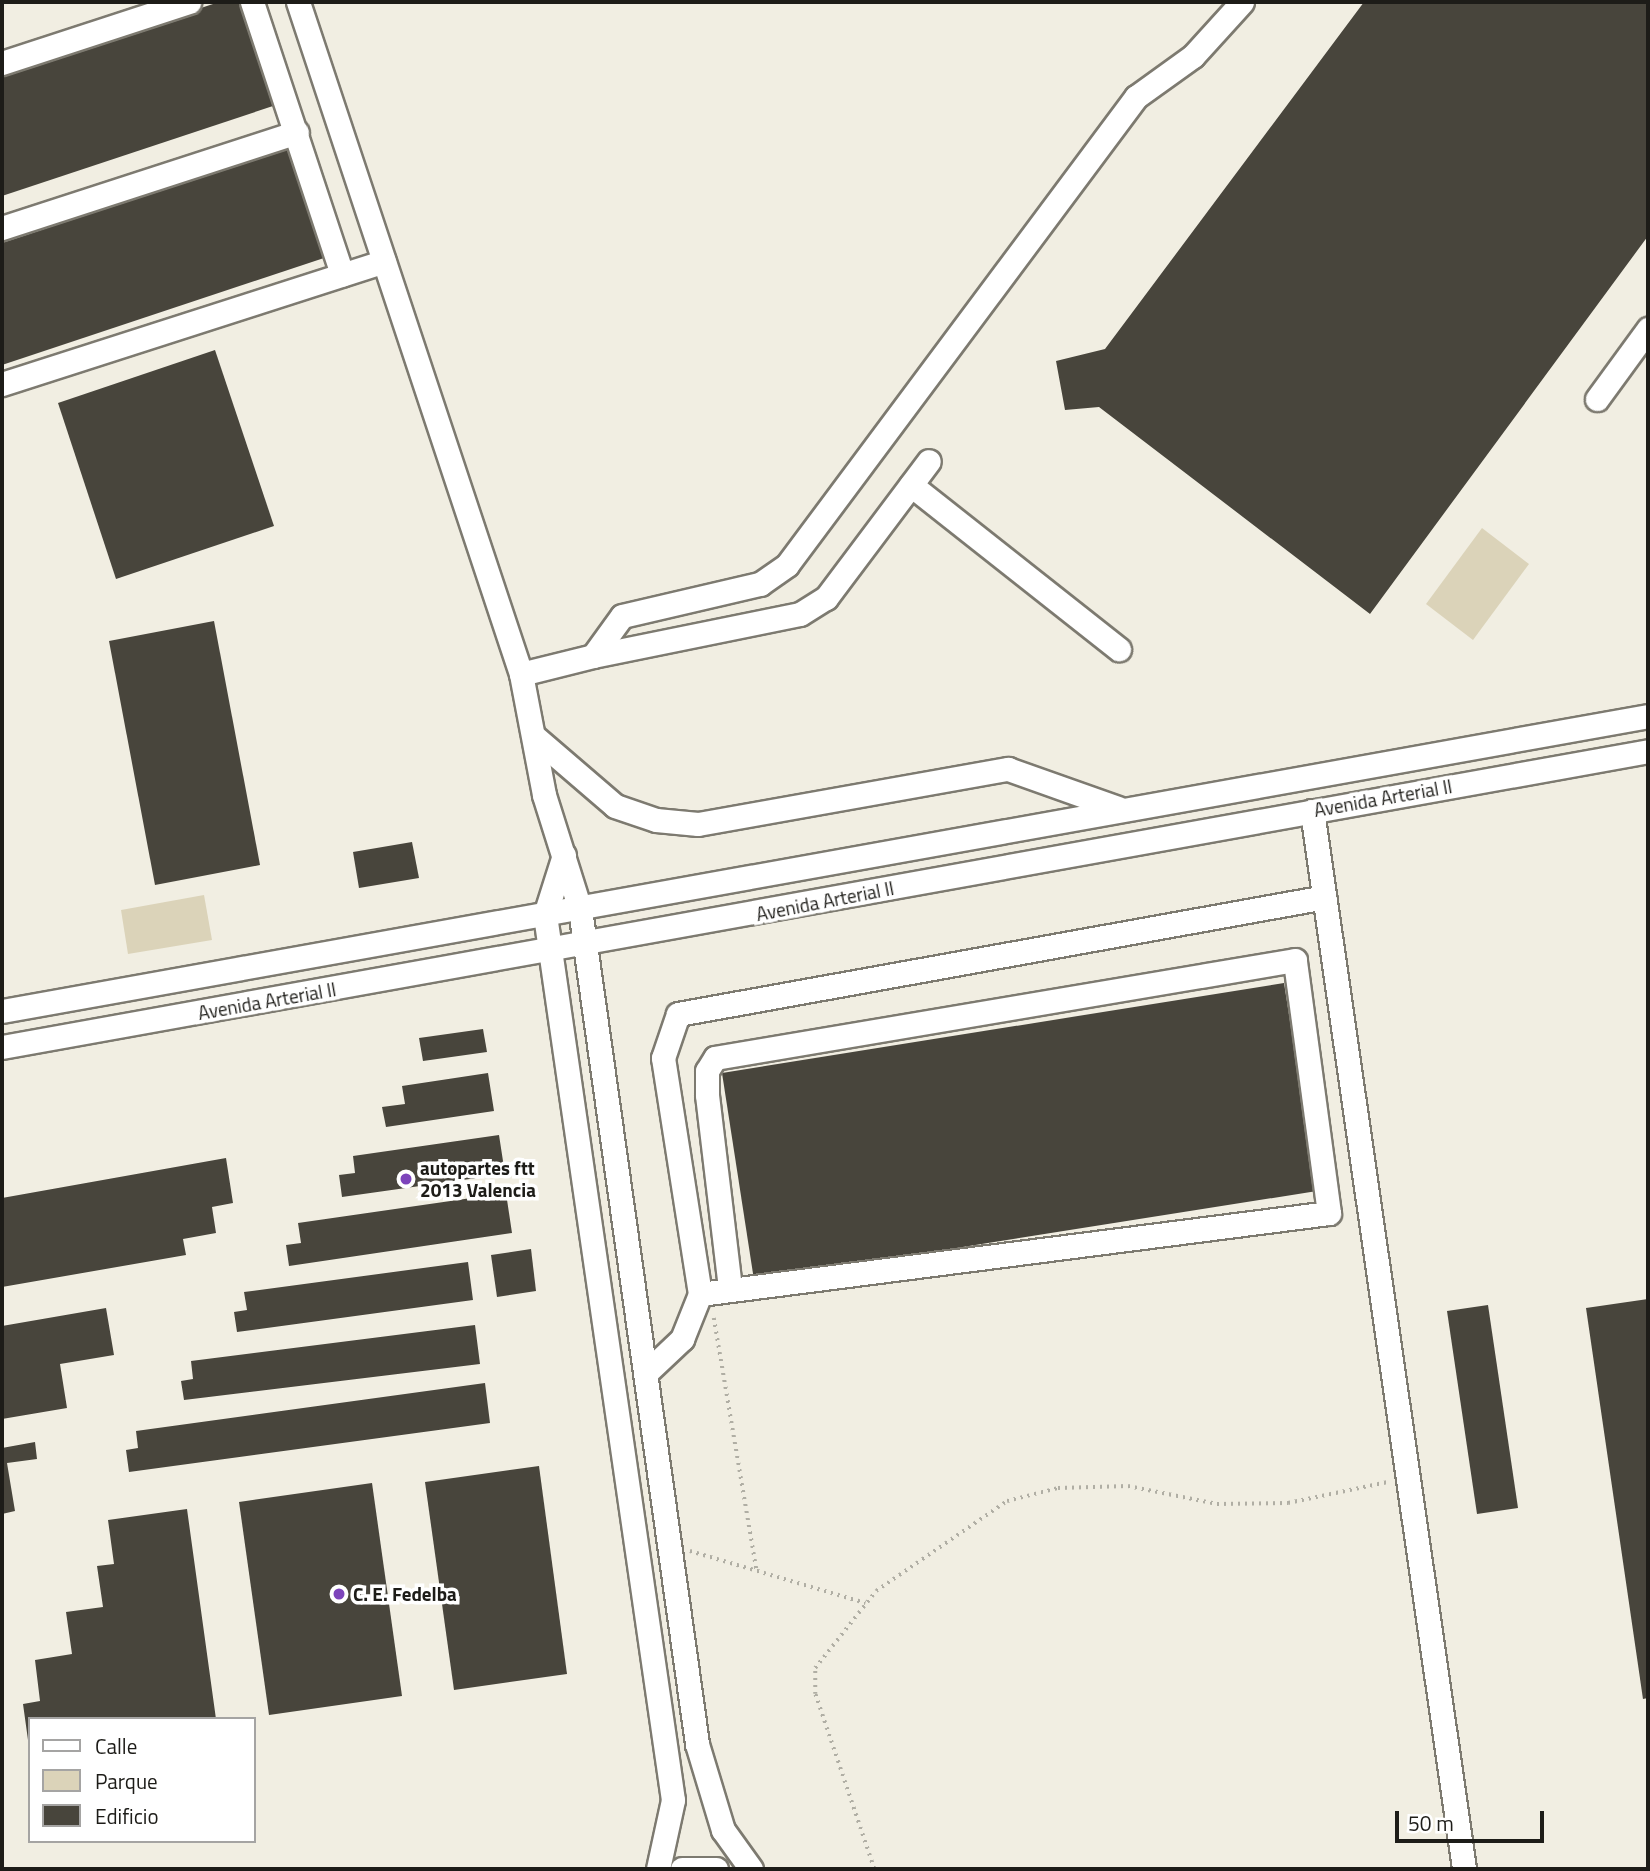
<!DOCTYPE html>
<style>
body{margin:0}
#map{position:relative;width:1650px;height:1871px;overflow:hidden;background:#f1eee2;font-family:"Titillium Web",sans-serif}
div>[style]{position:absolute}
.green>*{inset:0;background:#dbd3b9}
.building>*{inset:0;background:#48453c}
.path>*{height:3.5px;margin-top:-1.75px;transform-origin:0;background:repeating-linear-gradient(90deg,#b0aea4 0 2px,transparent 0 7px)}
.roads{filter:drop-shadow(2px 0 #7d7a70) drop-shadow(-2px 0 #7d7a70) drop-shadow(0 2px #7d7a70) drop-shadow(0 -2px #7d7a70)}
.minor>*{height:23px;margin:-11.5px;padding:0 11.5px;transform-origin:11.5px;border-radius:11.5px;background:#fff}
.dots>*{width:19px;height:19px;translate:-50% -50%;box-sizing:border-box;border:4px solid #fff;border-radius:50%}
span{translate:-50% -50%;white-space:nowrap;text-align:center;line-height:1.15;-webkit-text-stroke:7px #fff;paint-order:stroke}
.street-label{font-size:19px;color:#1d1c18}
.poi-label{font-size:19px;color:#1d1c18;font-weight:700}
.left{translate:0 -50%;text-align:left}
.frame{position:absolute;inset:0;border:4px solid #1d1c18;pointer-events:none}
.legend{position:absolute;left:28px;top:1717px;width:228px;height:126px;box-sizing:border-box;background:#fff;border:2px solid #a5a4a3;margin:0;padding:9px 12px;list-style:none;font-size:21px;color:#1d1c18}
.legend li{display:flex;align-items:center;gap:14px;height:35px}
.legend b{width:35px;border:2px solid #a5a4a3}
.scale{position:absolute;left:1395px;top:1811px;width:149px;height:32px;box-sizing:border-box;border:4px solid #1d1c18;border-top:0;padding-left:9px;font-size:21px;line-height:24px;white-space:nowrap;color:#1d1c18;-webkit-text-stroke:5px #fff;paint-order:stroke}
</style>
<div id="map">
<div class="green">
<div style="clip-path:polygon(1482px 528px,1529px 564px,1473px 640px,1426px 604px)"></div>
<div style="clip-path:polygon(204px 895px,212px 940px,128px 954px,121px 910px)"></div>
</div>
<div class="building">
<div style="clip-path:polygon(219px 2px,241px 2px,276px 105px,2px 196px,2px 74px)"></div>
<div style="clip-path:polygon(1364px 2px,1648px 2px,1648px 236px,1370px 614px,1099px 407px,1065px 410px,1056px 361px,1105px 349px)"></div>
<div style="clip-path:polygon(288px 148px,324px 258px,2px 365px,2px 243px)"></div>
<div style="clip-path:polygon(215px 350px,274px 526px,116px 579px,58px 403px)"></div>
<div style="clip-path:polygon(214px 621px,260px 865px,155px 885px,109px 641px)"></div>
<div style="clip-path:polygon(412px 842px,419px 878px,359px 888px,353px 852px)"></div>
<div style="clip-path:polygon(1284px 983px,1317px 1191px,754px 1280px,722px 1073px)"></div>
<div style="clip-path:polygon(483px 1029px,487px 1052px,423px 1061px,419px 1038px)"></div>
<div style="clip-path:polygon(488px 1073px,494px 1111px,386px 1127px,382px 1107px,405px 1104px,402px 1086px)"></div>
<div style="clip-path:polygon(499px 1135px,505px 1174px,342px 1197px,339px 1175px,355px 1173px,353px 1156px)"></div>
<div style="clip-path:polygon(226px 1158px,233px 1203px,212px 1207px,216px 1233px,183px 1239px,186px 1255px,2px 1287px,2px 1198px)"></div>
<div style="clip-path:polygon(506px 1193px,512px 1233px,289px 1266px,286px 1245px,301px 1243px,298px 1223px)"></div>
<div style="clip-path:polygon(531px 1249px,536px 1291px,497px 1297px,491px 1255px)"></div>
<div style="clip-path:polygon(468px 1262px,473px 1300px,237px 1332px,234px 1312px,247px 1310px,244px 1292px)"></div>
<div style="clip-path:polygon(1648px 1299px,1648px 1698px,1643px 1699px,1586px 1308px)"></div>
<div style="clip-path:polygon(1488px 1305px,1518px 1508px,1477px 1514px,1447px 1311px)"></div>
<div style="clip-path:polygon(106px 1308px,114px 1355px,60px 1364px,67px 1408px,2px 1419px,2px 1326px)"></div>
<div style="clip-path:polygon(475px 1325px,480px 1364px,184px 1400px,181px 1381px,193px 1379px,191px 1361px)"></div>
<div style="clip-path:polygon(485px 1383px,490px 1423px,129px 1472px,126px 1450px,138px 1448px,136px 1431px)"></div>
<div style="clip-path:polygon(35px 1442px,37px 1459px,7px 1463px,15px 1511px,2px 1514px,2px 1448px)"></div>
<div style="clip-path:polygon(539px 1466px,567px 1674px,454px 1690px,425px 1482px)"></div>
<div style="clip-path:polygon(372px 1483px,402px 1696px,269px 1715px,239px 1502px)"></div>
<div style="clip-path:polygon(187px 1509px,216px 1719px,30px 1719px,28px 1740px,23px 1704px,40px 1701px,35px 1660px,72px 1654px,66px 1612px,103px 1607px,97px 1566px,114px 1564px,108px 1520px)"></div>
</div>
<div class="path">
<div style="left:714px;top:1318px;width:257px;rotate:80.4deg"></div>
<div style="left:690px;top:1551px;width:183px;rotate:16.5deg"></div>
<div style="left:874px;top:1869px;width:185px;rotate:-108.6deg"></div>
<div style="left:815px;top:1694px;width:26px;rotate:-90deg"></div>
<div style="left:815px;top:1668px;width:98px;rotate:-51.6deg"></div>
<div style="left:876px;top:1591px;width:159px;rotate:-34.5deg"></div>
<div style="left:1007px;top:1501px;width:53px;rotate:-14.3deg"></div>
<div style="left:1058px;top:1488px;width:70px;rotate:-1.6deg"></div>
<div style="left:1128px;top:1486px;width:91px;rotate:11.4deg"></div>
<div style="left:1217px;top:1504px;width:71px;rotate:-0.8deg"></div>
<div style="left:1288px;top:1503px;width:102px;rotate:-11.9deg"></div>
</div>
<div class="roads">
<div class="minor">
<div style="left:252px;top:2px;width:287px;rotate:71.7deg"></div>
<div style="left:298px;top:2px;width:708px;rotate:71.64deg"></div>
<div style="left:521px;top:674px;width:123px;rotate:79.2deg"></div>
<div style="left:544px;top:795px;width:120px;rotate:72.5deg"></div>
<div style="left:580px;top:909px;width:843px;rotate:82.02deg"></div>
<div style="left:697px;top:1744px;width:90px;rotate:73.2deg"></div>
<div style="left:723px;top:1830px;width:48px;rotate:54.3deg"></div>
<div style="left:2px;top:63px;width:197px;rotate:-18.1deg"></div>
<div style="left:2px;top:228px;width:310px;rotate:-18deg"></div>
<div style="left:2px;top:384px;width:401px;rotate:-17.8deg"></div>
<div style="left:1597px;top:399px;width:87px;rotate:-53.9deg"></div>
<div style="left:911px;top:485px;width:265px;rotate:38.3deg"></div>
<div style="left:593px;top:656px;width:211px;rotate:-11.5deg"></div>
<div style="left:800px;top:614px;width:31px;rotate:-32deg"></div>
<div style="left:826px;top:598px;width:171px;rotate:-53.1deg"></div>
<div style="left:521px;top:674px;width:74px;rotate:-14deg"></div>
<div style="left:593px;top:656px;width:49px;rotate:-54.1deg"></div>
<div style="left:622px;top:616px;width:142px;rotate:-13.1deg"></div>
<div style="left:760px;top:584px;width:33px;rotate:-35deg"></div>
<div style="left:787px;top:565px;width:584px;rotate:-53.29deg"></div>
<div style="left:1136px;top:97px;width:70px;rotate:-35.7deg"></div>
<div style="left:1193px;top:56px;width:73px;rotate:-47.8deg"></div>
<div style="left:536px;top:738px;width:104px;rotate:40.7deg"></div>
<div style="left:615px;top:806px;width:43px;rotate:18.9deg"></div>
<div style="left:656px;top:820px;width:42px;rotate:5.4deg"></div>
<div style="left:698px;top:824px;width:315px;rotate:-10.1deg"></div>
<div style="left:1008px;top:769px;width:117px;rotate:19.5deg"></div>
<div style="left:1312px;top:811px;width:1069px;rotate:81.82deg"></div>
<div style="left:564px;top:855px;width:63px;rotate:107.6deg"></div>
<div style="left:545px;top:915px;width:894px;rotate:81.77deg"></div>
<div style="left:673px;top:1800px;width:71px;rotate:102.3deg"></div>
<div style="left:2px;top:1011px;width:1672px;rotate:-10.16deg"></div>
<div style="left:2px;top:1047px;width:1672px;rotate:-10.19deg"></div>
<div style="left:700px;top:1294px;width:634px;rotate:-7.34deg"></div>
<div style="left:1329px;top:1213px;width:255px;rotate:-97.7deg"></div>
<div style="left:1295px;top:960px;width:588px;rotate:170.41deg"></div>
<div style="left:715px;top:1058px;width:15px;rotate:122deg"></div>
<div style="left:707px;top:1071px;width:24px;rotate:90deg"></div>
<div style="left:707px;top:1095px;width:194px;rotate:83.2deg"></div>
<div style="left:646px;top:1373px;width:50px;rotate:-43.4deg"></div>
<div style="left:682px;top:1339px;width:48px;rotate:-68.2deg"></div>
<div style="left:700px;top:1294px;width:239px;rotate:-98.9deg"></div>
<div style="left:663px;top:1058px;width:46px;rotate:-71.2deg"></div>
<div style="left:678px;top:1014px;width:657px;rotate:-10.25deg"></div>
<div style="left:682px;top:1869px;width:34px"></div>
</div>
</div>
<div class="dots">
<div style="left:406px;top:1179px;background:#7d44bb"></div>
<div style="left:339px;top:1594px;background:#7d44bb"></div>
</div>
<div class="street-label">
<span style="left:1383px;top:798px;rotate:-10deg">Avenida Arterial II</span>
<span style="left:825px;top:901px;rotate:-11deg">Avenida Arterial II</span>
<span style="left:267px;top:1001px;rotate:-10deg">Avenida Arterial II</span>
</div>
<div class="poi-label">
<span class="left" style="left:420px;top:1179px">autopartes ftt<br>2013 Valencia</span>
<span class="left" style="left:353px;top:1594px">C. E. Fedelba</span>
</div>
<div class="frame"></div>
<ul class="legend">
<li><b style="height:9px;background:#fff"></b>Calle</li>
<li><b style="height:19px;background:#dbd3b9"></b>Parque</li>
<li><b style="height:19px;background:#48453c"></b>Edificio</li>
</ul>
<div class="scale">50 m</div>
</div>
